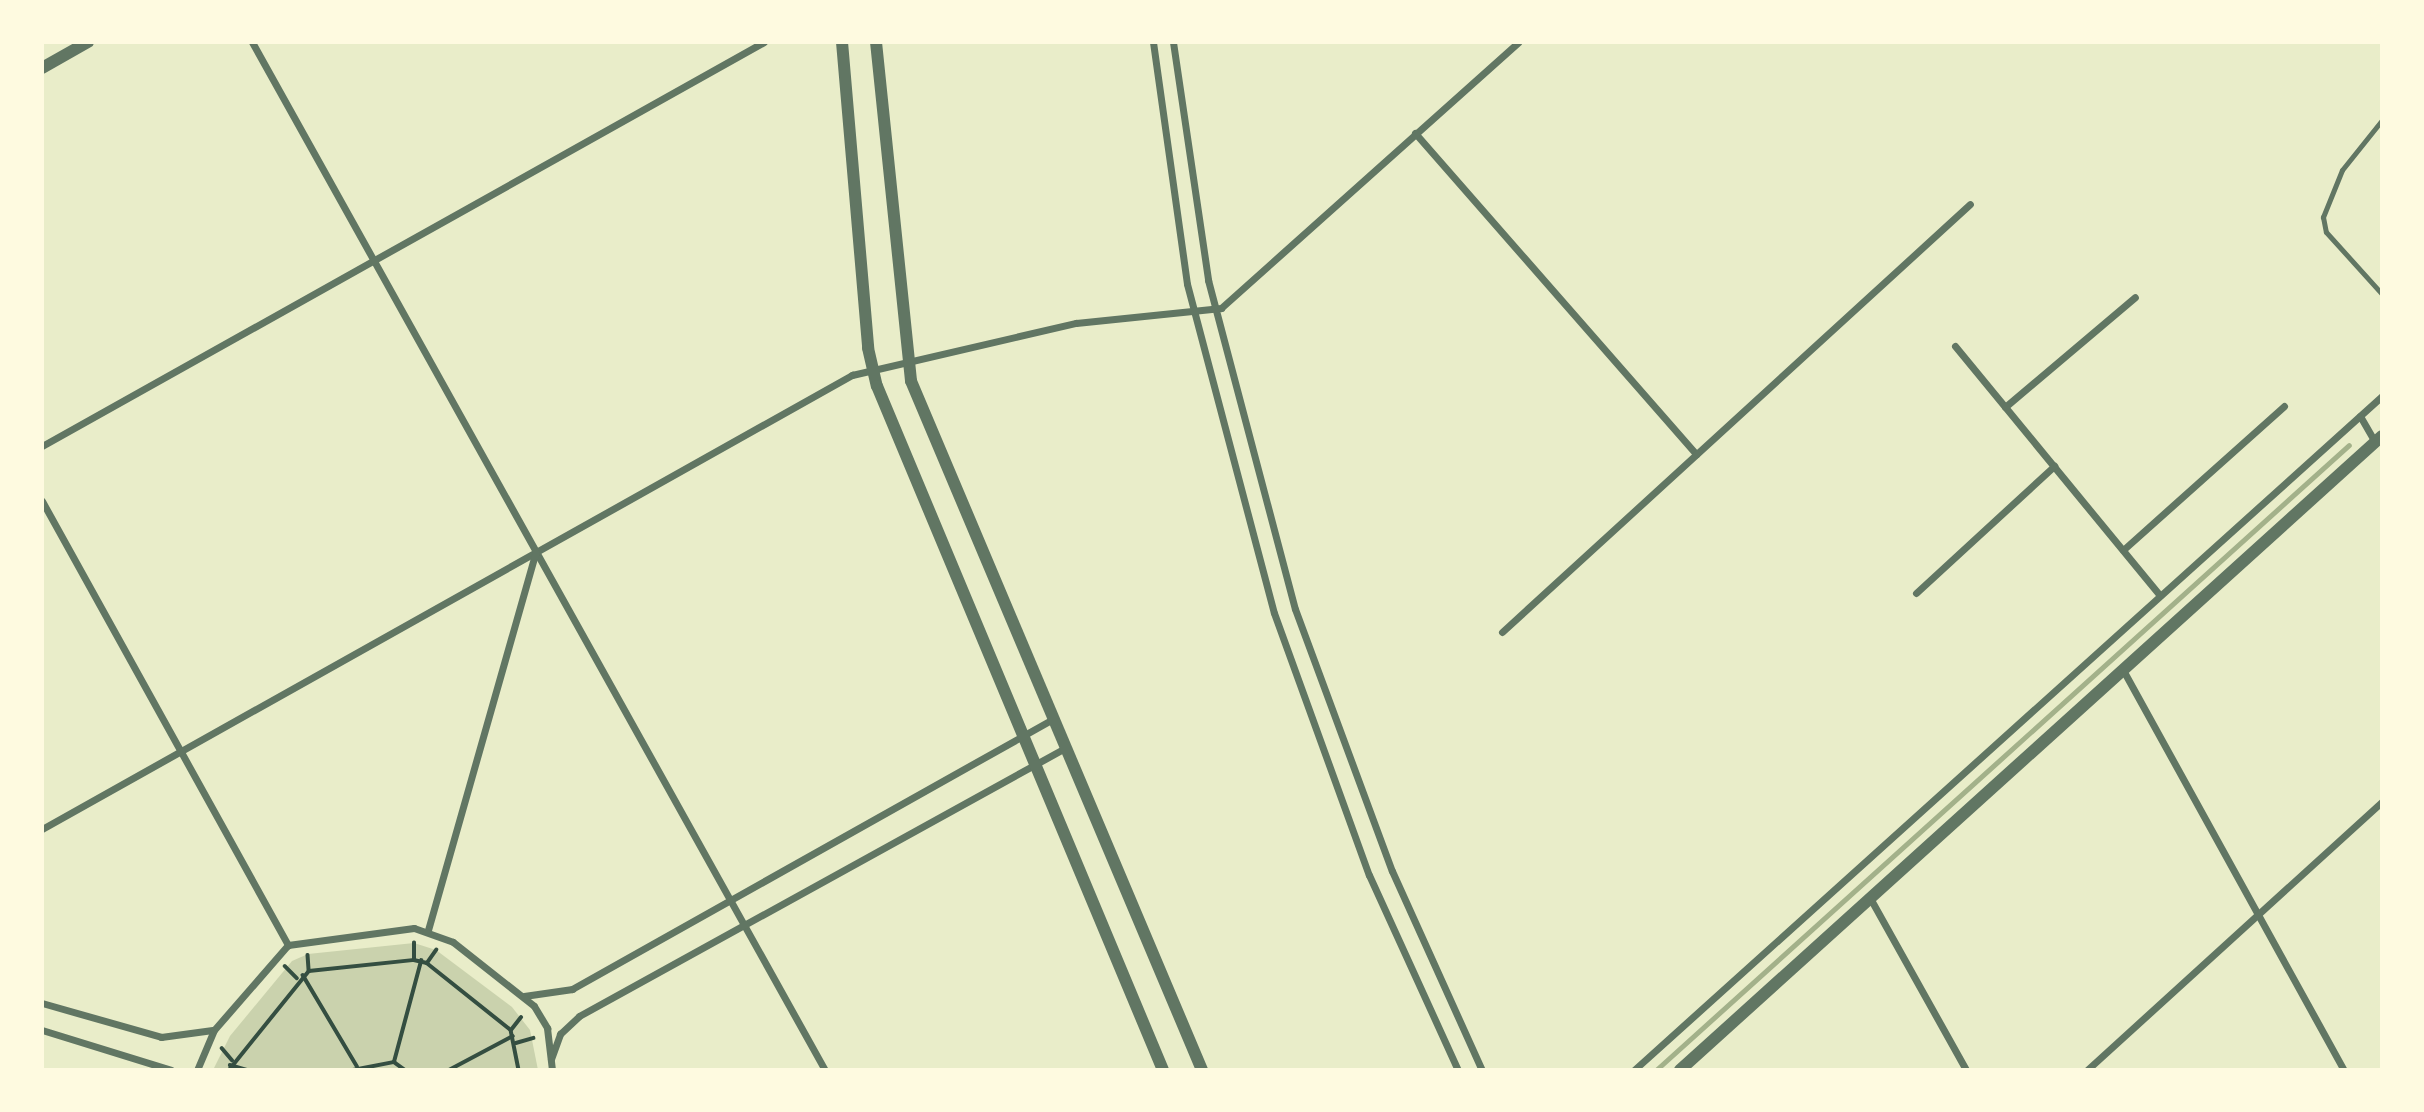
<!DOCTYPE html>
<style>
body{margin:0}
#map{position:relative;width:2424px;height:1112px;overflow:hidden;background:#e9edc9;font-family:Signika,sans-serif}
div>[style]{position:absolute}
.green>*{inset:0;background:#cad2ad}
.stream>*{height:5px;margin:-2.5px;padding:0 2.5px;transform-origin:2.5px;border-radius:2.5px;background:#a3b18a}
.path>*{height:3.5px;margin:-1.75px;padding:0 1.75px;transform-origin:1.75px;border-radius:1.75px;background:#344e41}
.service>*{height:5px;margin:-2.5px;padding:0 2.5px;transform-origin:2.5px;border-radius:2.5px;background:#617663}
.minor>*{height:7px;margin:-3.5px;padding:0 3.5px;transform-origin:3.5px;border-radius:3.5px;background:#617663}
.tertiary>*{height:12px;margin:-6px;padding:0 6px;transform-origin:6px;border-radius:6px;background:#617663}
span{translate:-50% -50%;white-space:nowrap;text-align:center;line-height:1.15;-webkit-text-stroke:7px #fefae0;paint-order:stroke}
.frame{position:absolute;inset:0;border:44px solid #fefae0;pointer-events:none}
</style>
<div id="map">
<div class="green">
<div style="clip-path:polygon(414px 943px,436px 950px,512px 1007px,530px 1030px,538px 1070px,213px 1070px,230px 1036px,292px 961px,308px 954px)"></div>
</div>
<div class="stream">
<div style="left:1656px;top:1070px;width:933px;rotate:-42.05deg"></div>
</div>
<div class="path">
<div style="left:308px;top:955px;width:16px;rotate:86deg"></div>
<div style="left:414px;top:960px;width:17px;rotate:-90deg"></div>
<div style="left:427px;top:963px;width:16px;rotate:-55deg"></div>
<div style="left:285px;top:966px;width:17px;rotate:45deg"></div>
<div style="left:303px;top:975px;width:106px;rotate:59.3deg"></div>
<div style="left:511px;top:1030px;width:16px;rotate:-52deg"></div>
<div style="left:516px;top:1043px;width:18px;rotate:-16deg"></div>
<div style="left:222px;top:1048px;width:16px;rotate:50deg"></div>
<div style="left:394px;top:1062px;width:105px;rotate:-75deg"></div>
<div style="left:230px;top:1065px;width:19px;rotate:16deg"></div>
<div style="left:229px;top:1070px;width:127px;rotate:-51.1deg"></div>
<div style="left:309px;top:971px;width:106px;rotate:-6deg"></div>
<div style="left:414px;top:960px;width:13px;rotate:13deg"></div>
<div style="left:427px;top:963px;width:107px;rotate:38.6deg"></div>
<div style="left:511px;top:1030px;width:41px;rotate:78.7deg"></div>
<div style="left:353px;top:1070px;width:42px;rotate:-11deg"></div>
<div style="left:394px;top:1062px;width:14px;rotate:36deg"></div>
<div style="left:449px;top:1070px;width:72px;rotate:-28deg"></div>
</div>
<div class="service">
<div style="left:2382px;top:120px;width:64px;rotate:128.7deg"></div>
<div style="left:2342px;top:170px;width:51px;rotate:112deg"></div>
<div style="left:2323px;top:217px;width:15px;rotate:79deg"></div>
<div style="left:2326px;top:232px;width:84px;rotate:47.9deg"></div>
</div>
<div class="minor">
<div style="left:252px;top:42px;width:1177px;rotate:60.87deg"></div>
<div style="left:1153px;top:42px;width:244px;rotate:82deg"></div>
<div style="left:1187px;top:284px;width:340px;rotate:75.2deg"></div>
<div style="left:1274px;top:613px;width:279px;rotate:70.1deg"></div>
<div style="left:1369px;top:875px;width:214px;rotate:65.5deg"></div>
<div style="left:1173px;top:42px;width:241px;rotate:81.6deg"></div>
<div style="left:1208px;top:280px;width:340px;rotate:75.2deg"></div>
<div style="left:1295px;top:609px;width:279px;rotate:69.7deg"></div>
<div style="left:1392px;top:871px;width:218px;rotate:65.7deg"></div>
<div style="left:1415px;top:133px;width:427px;rotate:48.8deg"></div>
<div style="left:1955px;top:346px;width:323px;rotate:50.6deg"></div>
<div style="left:2005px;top:407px;width:170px;rotate:-40.2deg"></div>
<div style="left:2360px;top:416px;width:30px;rotate:60deg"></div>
<div style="left:42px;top:446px;width:827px;rotate:-29.23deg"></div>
<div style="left:42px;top:501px;width:508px;rotate:61.01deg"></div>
<div style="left:2123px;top:550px;width:216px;rotate:-41.8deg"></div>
<div style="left:1916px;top:593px;width:188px;rotate:-42.6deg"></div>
<div style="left:1502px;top:632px;width:634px;rotate:-42.44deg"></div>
<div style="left:2123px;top:670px;width:457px;rotate:61.1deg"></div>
<div style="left:42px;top:829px;width:929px;rotate:-29.27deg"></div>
<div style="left:852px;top:375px;width:230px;rotate:-13.1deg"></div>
<div style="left:1076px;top:323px;width:146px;rotate:-5.9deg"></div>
<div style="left:1221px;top:308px;width:399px;rotate:-41.8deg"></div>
<div style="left:1870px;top:898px;width:197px;rotate:60.8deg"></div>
<div style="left:428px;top:930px;width:393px;rotate:-74.1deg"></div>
<div style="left:524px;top:996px;width:49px;rotate:-8.3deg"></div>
<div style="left:572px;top:989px;width:552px;rotate:-29.31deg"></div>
<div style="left:42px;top:1003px;width:124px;rotate:15.9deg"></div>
<div style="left:161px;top:1037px;width:52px;rotate:-7.7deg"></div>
<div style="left:42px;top:1030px;width:135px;rotate:17.2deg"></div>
<div style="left:551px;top:1059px;width:27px;rotate:-70deg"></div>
<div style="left:560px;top:1034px;width:26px;rotate:-43deg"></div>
<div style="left:579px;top:1016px;width:555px;rotate:-28.87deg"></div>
<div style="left:197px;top:1070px;width:43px;rotate:-67deg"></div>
<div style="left:214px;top:1030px;width:113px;rotate:-49deg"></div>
<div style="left:288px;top:945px;width:127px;rotate:-7.7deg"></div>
<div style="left:414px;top:928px;width:41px;rotate:19.7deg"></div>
<div style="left:453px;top:942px;width:103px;rotate:38.3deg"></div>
<div style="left:534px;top:1006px;width:26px;rotate:59deg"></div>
<div style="left:547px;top:1028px;width:42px;rotate:83.2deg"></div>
<div style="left:1634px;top:1070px;width:1007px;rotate:-42.02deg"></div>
<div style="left:2087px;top:1070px;width:399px;rotate:-42.3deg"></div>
</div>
<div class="tertiary">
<div style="left:842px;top:42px;width:307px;rotate:85.1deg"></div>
<div style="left:868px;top:348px;width:39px;rotate:77deg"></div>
<div style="left:877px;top:386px;width:741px;rotate:67.31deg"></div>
<div style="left:876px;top:42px;width:341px;rotate:84.1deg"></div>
<div style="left:911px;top:381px;width:748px;rotate:67.1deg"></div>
<div style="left:42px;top:68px;width:53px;rotate:-29.5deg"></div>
<div style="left:1680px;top:1070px;width:946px;rotate:-42.09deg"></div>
</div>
<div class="frame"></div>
</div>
